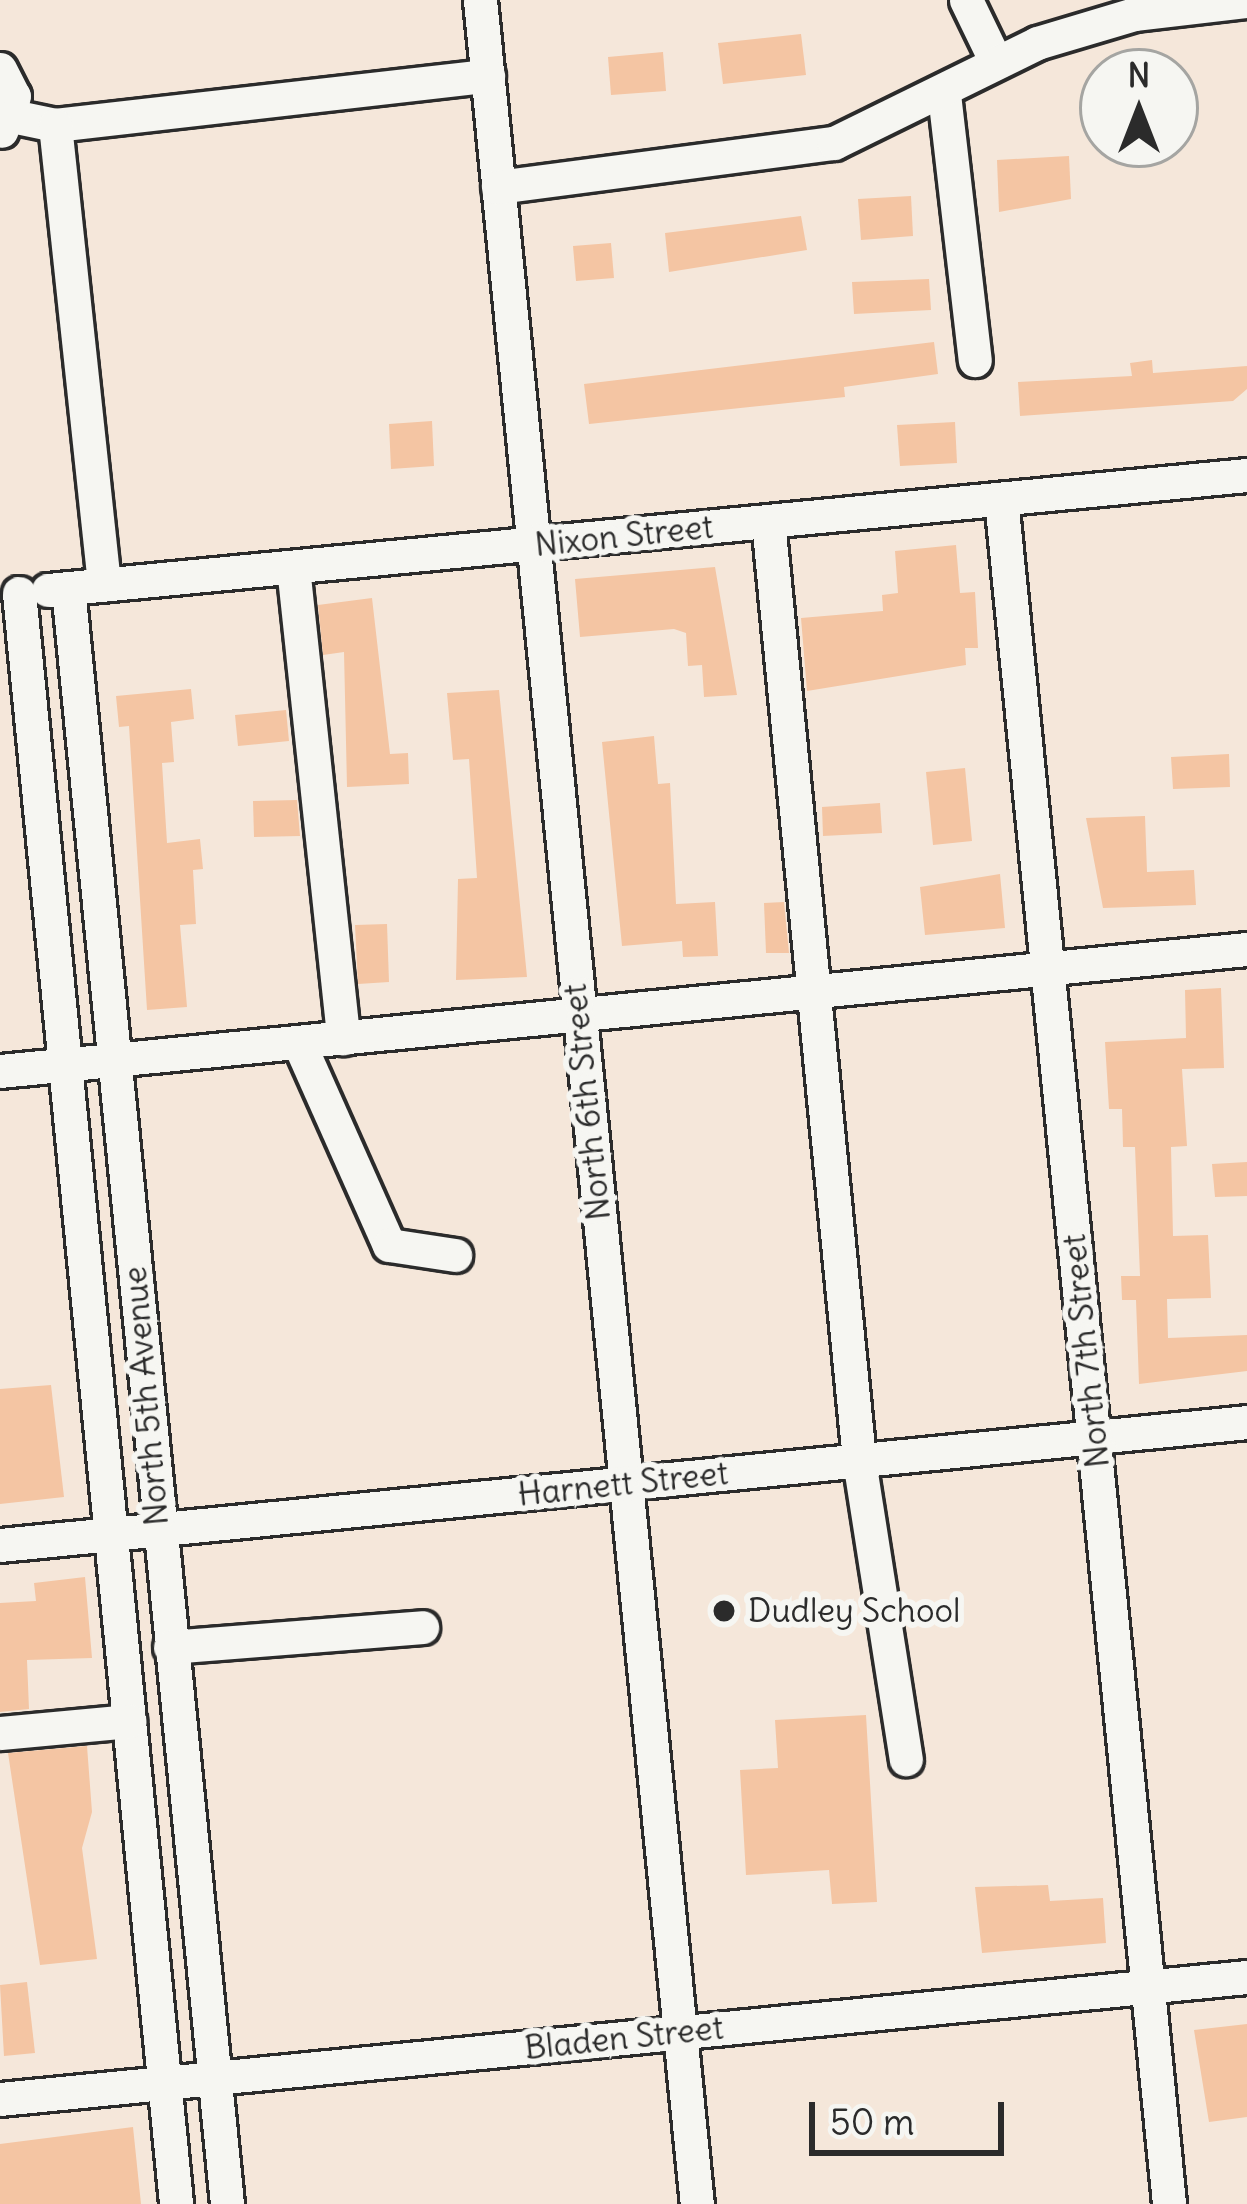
<!DOCTYPE html>
<style>
body{margin:0}
#map{position:relative;width:1247px;height:2204px;overflow:hidden;background:#f5e7da;font-family:Delius,sans-serif}
div>[style]{position:absolute}
.building>*{inset:0;background:#f4c5a3}
.roads{filter:drop-shadow(3px 0 #2b2b2b) drop-shadow(-3px 0 #2b2b2b) drop-shadow(0 3px #2b2b2b) drop-shadow(0 -3px #2b2b2b)}
.minor>*{height:33px;margin:-16.5px;padding:0 16.5px;transform-origin:16.5px;border-radius:16.5px;background:#f6f6f2}
.dots>*{width:33px;height:33px;translate:-50% -50%;box-sizing:border-box;border:6px solid #f6f6f2;border-radius:50%}
span{translate:-50% -50%;white-space:nowrap;text-align:center;line-height:1.15;-webkit-text-stroke:12px #f6f6f2;paint-order:stroke}
.street-label{font-size:33px;color:#2b2b2b}
.poi-label{font-size:33px;color:#2b2b2b}
.left{translate:0 -50%;text-align:left}
.north{position:absolute;left:1079px;top:48px;width:120px;height:120px;box-sizing:border-box;background:#f6f6f2;border:3px solid #a5a5a2;border-radius:50%;rotate:0deg;font-size:33px;font-weight:700;line-height:48px;text-align:center;color:#2b2b2b}
.north::after{content:'';display:block;margin:auto;width:42px;height:54px;background:#2b2b2b;clip-path:polygon(50% 0,100% 100%,50% 72%,0 100%)}
.scale{position:absolute;left:809px;top:2102px;width:195px;height:54px;box-sizing:border-box;border:6px solid #2b2b2b;border-top:0;padding-left:15px;font-size:36px;line-height:42px;white-space:nowrap;color:#2b2b2b;-webkit-text-stroke:9px #f6f6f2;paint-order:stroke}
</style>
<div id="map">
<div class="building">
<div style="clip-path:polygon(801px 34px,806px 75px,723px 84px,718px 43px)"></div>
<div style="clip-path:polygon(663px 52px,666px 91px,611px 95px,608px 57px)"></div>
<div style="clip-path:polygon(1069px 156px,1071px 199px,999px 212px,997px 160px)"></div>
<div style="clip-path:polygon(911px 196px,913px 236px,861px 240px,858px 199px)"></div>
<div style="clip-path:polygon(801px 216px,807px 250px,669px 272px,665px 233px)"></div>
<div style="clip-path:polygon(611px 243px,614px 278px,576px 281px,573px 246px)"></div>
<div style="clip-path:polygon(929px 279px,931px 310px,854px 314px,852px 282px)"></div>
<div style="clip-path:polygon(934px 342px,938px 374px,844px 387px,845px 397px,589px 424px,584px 384px)"></div>
<div style="clip-path:polygon(1152px 360px,1153px 373px,1247px 366px,1247px 389px,1233px 401px,1020px 416px,1018px 382px,1132px 376px,1130px 363px)"></div>
<div style="clip-path:polygon(432px 421px,434px 466px,391px 469px,389px 424px)"></div>
<div style="clip-path:polygon(955px 422px,957px 463px,900px 466px,897px 425px)"></div>
<div style="clip-path:polygon(956px 545px,960px 593px,975px 592px,978px 648px,965px 648px,966px 665px,807px 691px,801px 618px,883px 611px,882px 595px,898px 593px,895px 551px)"></div>
<div style="clip-path:polygon(715px 567px,737px 695px,704px 697px,702px 665px,688px 666px,686px 633px,674px 629px,580px 637px,575px 579px)"></div>
<div style="clip-path:polygon(372px 598px,390px 754px,408px 753px,409px 784px,347px 787px,344px 652px,323px 655px,318px 605px)"></div>
<div style="clip-path:polygon(191px 689px,194px 719px,171px 722px,174px 762px,162px 763px,167px 843px,200px 839px,203px 869px,193px 870px,196px 924px,180px 925px,187px 1007px,147px 1010px,129px 726px,119px 727px,116px 696px)"></div>
<div style="clip-path:polygon(499px 690px,527px 977px,456px 980px,458px 879px,477px 878px,469px 759px,453px 760px,447px 693px)"></div>
<div style="clip-path:polygon(286px 710px,289px 741px,238px 746px,235px 715px)"></div>
<div style="clip-path:polygon(654px 736px,658px 784px,670px 783px,676px 904px,715px 902px,718px 956px,683px 957px,682px 941px,622px 946px,602px 742px)"></div>
<div style="clip-path:polygon(1229px 754px,1230px 787px,1173px 789px,1171px 757px)"></div>
<div style="clip-path:polygon(965px 768px,972px 841px,933px 845px,926px 772px)"></div>
<div style="clip-path:polygon(297px 800px,300px 836px,254px 837px,253px 801px)"></div>
<div style="clip-path:polygon(880px 803px,882px 833px,823px 836px,822px 807px)"></div>
<div style="clip-path:polygon(1145px 816px,1147px 872px,1194px 870px,1196px 905px,1103px 908px,1086px 818px)"></div>
<div style="clip-path:polygon(1000px 874px,1005px 928px,925px 935px,920px 887px)"></div>
<div style="clip-path:polygon(784px 902px,789px 953px,766px 953px,764px 903px)"></div>
<div style="clip-path:polygon(387px 924px,389px 982px,358px 984px,355px 925px)"></div>
<div style="clip-path:polygon(1221px 988px,1224px 1068px,1182px 1069px,1187px 1146px,1171px 1147px,1173px 1236px,1208px 1235px,1211px 1298px,1167px 1299px,1168px 1338px,1247px 1335px,1247px 1371px,1139px 1384px,1136px 1300px,1122px 1300px,1121px 1276px,1140px 1276px,1135px 1147px,1123px 1147px,1122px 1109px,1109px 1109px,1105px 1042px,1186px 1038px,1185px 990px)"></div>
<div style="clip-path:polygon(1247px 1162px,1247px 1196px,1215px 1197px,1212px 1164px)"></div>
<div style="clip-path:polygon(51px 1385px,64px 1497px,0 1504px,0 1389px)"></div>
<div style="clip-path:polygon(85px 1577px,92px 1658px,27px 1660px,29px 1709px,0 1712px,0 1603px,36px 1601px,34px 1583px)"></div>
<div style="clip-path:polygon(866px 1715px,877px 1902px,832px 1904px,829px 1870px,746px 1875px,740px 1770px,778px 1768px,775px 1720px)"></div>
<div style="clip-path:polygon(87px 1746px,92px 1812px,82px 1848px,97px 1959px,40px 1965px,8px 1753px)"></div>
<div style="clip-path:polygon(1048px 1885px,1050px 1901px,1103px 1898px,1106px 1943px,982px 1953px,975px 1887px)"></div>
<div style="clip-path:polygon(27px 1982px,35px 2053px,4px 2056px,0 1985px)"></div>
<div style="clip-path:polygon(1247px 2024px,1247px 2117px,1209px 2122px,1194px 2030px)"></div>
<div style="clip-path:polygon(133px 2127px,141px 2204px,0 2204px,0 2144px)"></div>
</div>
<div class="roads">
<div class="minor">
<div style="left:480px;top:0;width:2215px;rotate:84.38deg"></div>
<div style="left:966px;top:0;width:69px;rotate:64.2deg"></div>
<div style="left:0;top:69px;width:30px;rotate:63deg"></div>
<div style="left:14px;top:96px;width:37px;rotate:110deg"></div>
<div style="left:944px;top:94px;width:268px;rotate:83.4deg"></div>
<div style="left:12px;top:116px;width:44px;rotate:11.8deg"></div>
<div style="left:55px;top:125px;width:436px;rotate:-6.5deg"></div>
<div style="left:55px;top:125px;width:462px;rotate:83.9deg"></div>
<div style="left:498px;top:187px;width:339px;rotate:-7.5deg"></div>
<div style="left:834px;top:143px;width:226px;rotate:-26.2deg"></div>
<div style="left:1037px;top:43px;width:101px;rotate:-16.6deg"></div>
<div style="left:1134px;top:14px;width:114px;rotate:-6.6deg"></div>
<div style="left:1001px;top:499px;width:1713px;rotate:84.37deg"></div>
<div style="left:768px;top:521px;width:943px;rotate:84.46deg"></div>
<div style="left:859px;top:1460px;width:303px;rotate:81.1deg"></div>
<div style="left:293px;top:567px;width:474px;rotate:83.9deg"></div>
<div style="left:68px;top:588px;width:1624px;rotate:84.38deg"></div>
<div style="left:48px;top:590px;width:1205px;rotate:-5.48deg"></div>
<div style="left:19px;top:593px;width:1619px;rotate:84.43deg"></div>
<div style="left:299px;top:1043px;width:221px;rotate:66deg"></div>
<div style="left:389px;top:1245px;width:67px;rotate:8.6deg"></div>
<div style="left:0;top:1071px;width:1253px;rotate:-5.59deg"></div>
<div style="left:0;top:1545px;width:1253px;rotate:-5.63deg"></div>
<div style="left:170px;top:1647px;width:253px;rotate:-4.5deg"></div>
<div style="left:0;top:1733px;width:130px;rotate:-5.3deg"></div>
<div style="left:0;top:2099px;width:1253px;rotate:-5.59deg"></div>
</div>
</div>
<div class="dots">
<div style="left:724px;top:1611px;background:#2b2b2b"></div>
</div>
<div class="street-label">
<span style="left:624px;top:536px;rotate:-6deg">Nixon Street</span>
<span style="left:587px;top:1102px;rotate:-96deg">North 6th Street</span>
<span style="left:1086px;top:1351px;rotate:-96deg">North 7th Street</span>
<span style="left:146px;top:1396px;rotate:-95deg">North 5th Avenue</span>
<span style="left:623px;top:1484px;rotate:-6deg">Harnett Street</span>
<span style="left:624px;top:2038px;rotate:-6deg">Bladen Street</span>
</div>
<div class="poi-label">
<span class="left" style="left:748px;top:1611px">Dudley School</span>
</div>
<div class="north">N</div>
<div class="scale">50 m</div>
</div>
